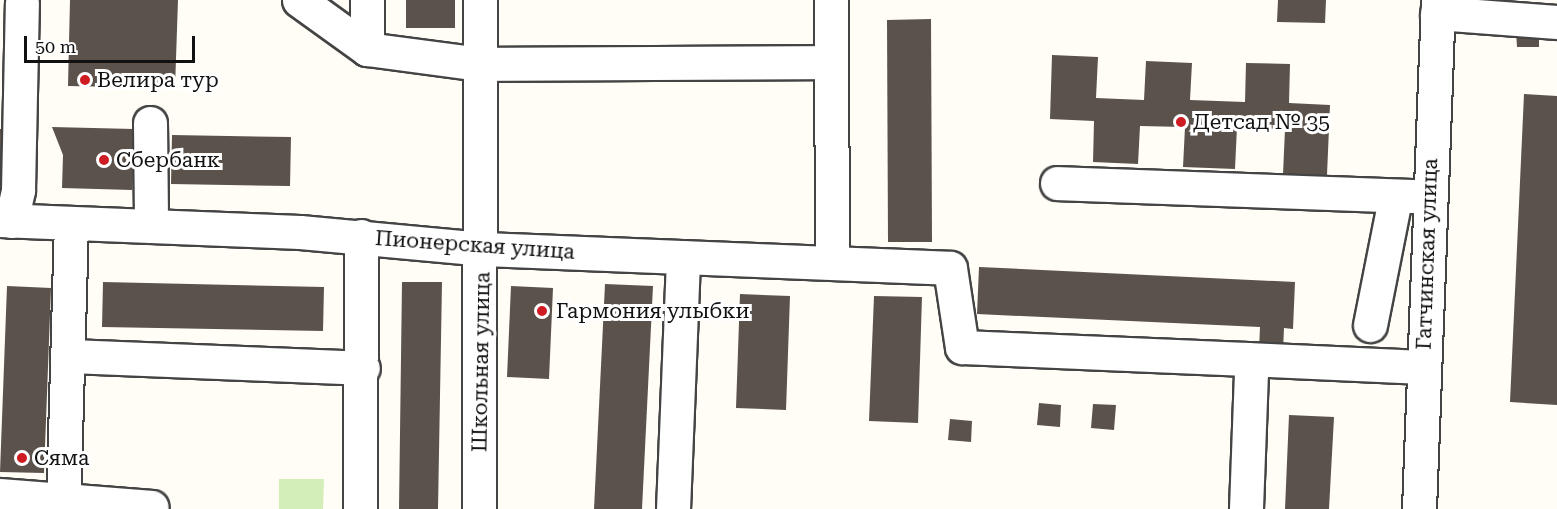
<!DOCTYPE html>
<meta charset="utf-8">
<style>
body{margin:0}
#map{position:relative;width:1557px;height:509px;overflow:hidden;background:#fffdf5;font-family:"Roboto Serif",serif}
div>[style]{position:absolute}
.green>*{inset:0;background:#d4eeba}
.building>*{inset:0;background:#5b524c}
.roads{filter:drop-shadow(2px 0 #444) drop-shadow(-2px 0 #444) drop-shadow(0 2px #444) drop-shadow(0 -2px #444)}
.minor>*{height:33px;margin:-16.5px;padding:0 16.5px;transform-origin:16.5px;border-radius:16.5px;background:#fff}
.dots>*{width:16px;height:16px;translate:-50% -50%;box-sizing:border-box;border:3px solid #fff;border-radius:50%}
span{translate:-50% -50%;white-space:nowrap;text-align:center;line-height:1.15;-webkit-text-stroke:6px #fff;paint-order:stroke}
.poi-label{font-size:21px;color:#111}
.left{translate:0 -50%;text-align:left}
.street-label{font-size:21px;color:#111}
.scale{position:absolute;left:24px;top:36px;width:171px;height:27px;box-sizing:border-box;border:3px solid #111;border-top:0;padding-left:8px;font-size:18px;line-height:21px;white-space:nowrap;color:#111;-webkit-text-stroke:4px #fff;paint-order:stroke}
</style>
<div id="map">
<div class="green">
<div style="clip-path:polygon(279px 479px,324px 479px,323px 509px,279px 509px)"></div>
</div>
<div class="building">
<div style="clip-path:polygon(70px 0,178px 0,175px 88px,68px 86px)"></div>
<div style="clip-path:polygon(406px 0,455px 0,455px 28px,406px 28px)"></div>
<div style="clip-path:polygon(1278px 0,1326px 0,1325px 23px,1277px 22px)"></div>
<div style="clip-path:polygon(931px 19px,932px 242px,888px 242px,887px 20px)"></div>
<div style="clip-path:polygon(1516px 31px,1539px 31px,1539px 47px,1517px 47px)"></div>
<div style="clip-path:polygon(1052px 55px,1098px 57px,1096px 98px,1144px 100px,1146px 61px,1192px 63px,1190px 100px,1245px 102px,1246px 63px,1290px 64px,1289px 103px,1330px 105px,1327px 175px,1283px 174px,1285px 129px,1237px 127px,1235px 169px,1183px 167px,1185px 127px,1140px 126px,1138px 164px,1093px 162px,1094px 121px,1050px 119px)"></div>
<div style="clip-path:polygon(1524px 94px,1557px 96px,1557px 405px,1510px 402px)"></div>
<div style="clip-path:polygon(52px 127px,134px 129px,132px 190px,62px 188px,63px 155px)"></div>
<div style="clip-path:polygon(0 129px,5px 129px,4px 195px,0 195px)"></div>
<div style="clip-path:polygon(172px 135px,291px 137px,290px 186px,171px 184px)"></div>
<div style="clip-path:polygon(979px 267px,1295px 282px,1293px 329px,1284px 328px,1283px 351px,1259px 350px,1260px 327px,977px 314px)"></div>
<div style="clip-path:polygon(103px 282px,324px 287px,323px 331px,102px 327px)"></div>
<div style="clip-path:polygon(402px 282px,442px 282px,438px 509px,399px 509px)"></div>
<div style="clip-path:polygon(605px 284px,653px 286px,642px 509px,594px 509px)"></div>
<div style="clip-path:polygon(7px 286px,51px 288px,44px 473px,0 472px)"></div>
<div style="clip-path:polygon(511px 286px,553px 288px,549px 379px,507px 377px)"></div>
<div style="clip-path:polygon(740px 294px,790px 296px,786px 410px,736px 408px)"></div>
<div style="clip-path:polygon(874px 296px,922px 297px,918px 423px,869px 421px)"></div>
<div style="clip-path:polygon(1039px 403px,1061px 405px,1060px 427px,1037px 425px)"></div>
<div style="clip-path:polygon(1093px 404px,1116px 405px,1114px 430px,1091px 428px)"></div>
<div style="clip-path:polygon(1289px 415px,1334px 417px,1329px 509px,1285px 509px)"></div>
<div style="clip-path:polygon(950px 419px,972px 421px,971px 442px,948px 440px)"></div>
</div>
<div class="roads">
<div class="minor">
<div style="left:299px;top:0;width:84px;rotate:35.8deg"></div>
<div style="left:367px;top:0;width:49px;rotate:90deg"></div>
<div style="left:367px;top:49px;width:113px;rotate:7.6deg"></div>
<div style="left:479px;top:64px;width:351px;rotate:-0.3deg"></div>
<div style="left:831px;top:0;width:261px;rotate:89.8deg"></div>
<div style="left:1437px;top:13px;width:120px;rotate:4.3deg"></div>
<div style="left:150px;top:123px;width:103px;rotate:89.4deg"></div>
<div style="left:1057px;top:183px;width:373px;rotate:2.1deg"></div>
<div style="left:0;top:220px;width:300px;rotate:2.3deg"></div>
<div style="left:300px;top:232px;width:183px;rotate:5.3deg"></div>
<div style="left:482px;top:249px;width:468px;rotate:2.3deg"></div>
<div style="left:950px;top:268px;width:80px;rotate:81.4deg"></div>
<div style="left:962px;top:347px;width:285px;rotate:2.4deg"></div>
<div style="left:1247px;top:359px;width:14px;rotate:73deg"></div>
<div style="left:1251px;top:372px;width:137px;rotate:92.1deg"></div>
<div style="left:11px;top:221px;width:32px;rotate:-77deg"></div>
<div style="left:18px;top:190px;width:187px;rotate:-88.8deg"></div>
<div style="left:1370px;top:325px;width:128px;rotate:-78.8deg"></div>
<div style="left:68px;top:356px;width:295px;rotate:2.3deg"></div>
<div style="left:1247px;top:359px;width:176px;rotate:2.6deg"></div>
<div style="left:0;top:495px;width:152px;rotate:4.5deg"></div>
<div style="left:63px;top:509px;width:285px;rotate:-88.4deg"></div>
<div style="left:360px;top:509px;width:273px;rotate:-89.8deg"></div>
<div style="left:479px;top:509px;width:509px;rotate:-89.89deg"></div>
<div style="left:673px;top:509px;width:252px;rotate:-87.7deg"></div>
<div style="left:1419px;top:509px;width:509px;rotate:-87.86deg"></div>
</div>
</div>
<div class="dots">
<div style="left:85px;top:80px;background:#cf1b22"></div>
<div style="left:1181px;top:122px;background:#cf1b22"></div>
<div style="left:104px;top:160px;background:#cf1b22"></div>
<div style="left:542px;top:311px;background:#cf1b22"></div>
<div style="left:22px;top:458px;background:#cf1b22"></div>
</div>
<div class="poi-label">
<span class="left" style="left:97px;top:80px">Велира тур</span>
<span class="left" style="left:1193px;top:122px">Детсад № 35</span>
<span class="left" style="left:116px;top:160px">Сбербанк</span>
<span class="left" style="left:556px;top:311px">Гармония улыбки</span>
<span class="left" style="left:34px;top:458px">Сяма</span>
</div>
<div class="street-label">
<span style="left:475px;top:245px;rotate:4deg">Пионерская улица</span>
<span style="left:1427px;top:254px;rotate:-88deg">Гатчинская улица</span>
<span style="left:481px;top:362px;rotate:-89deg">Школьная улица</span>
</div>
<div class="scale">50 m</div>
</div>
